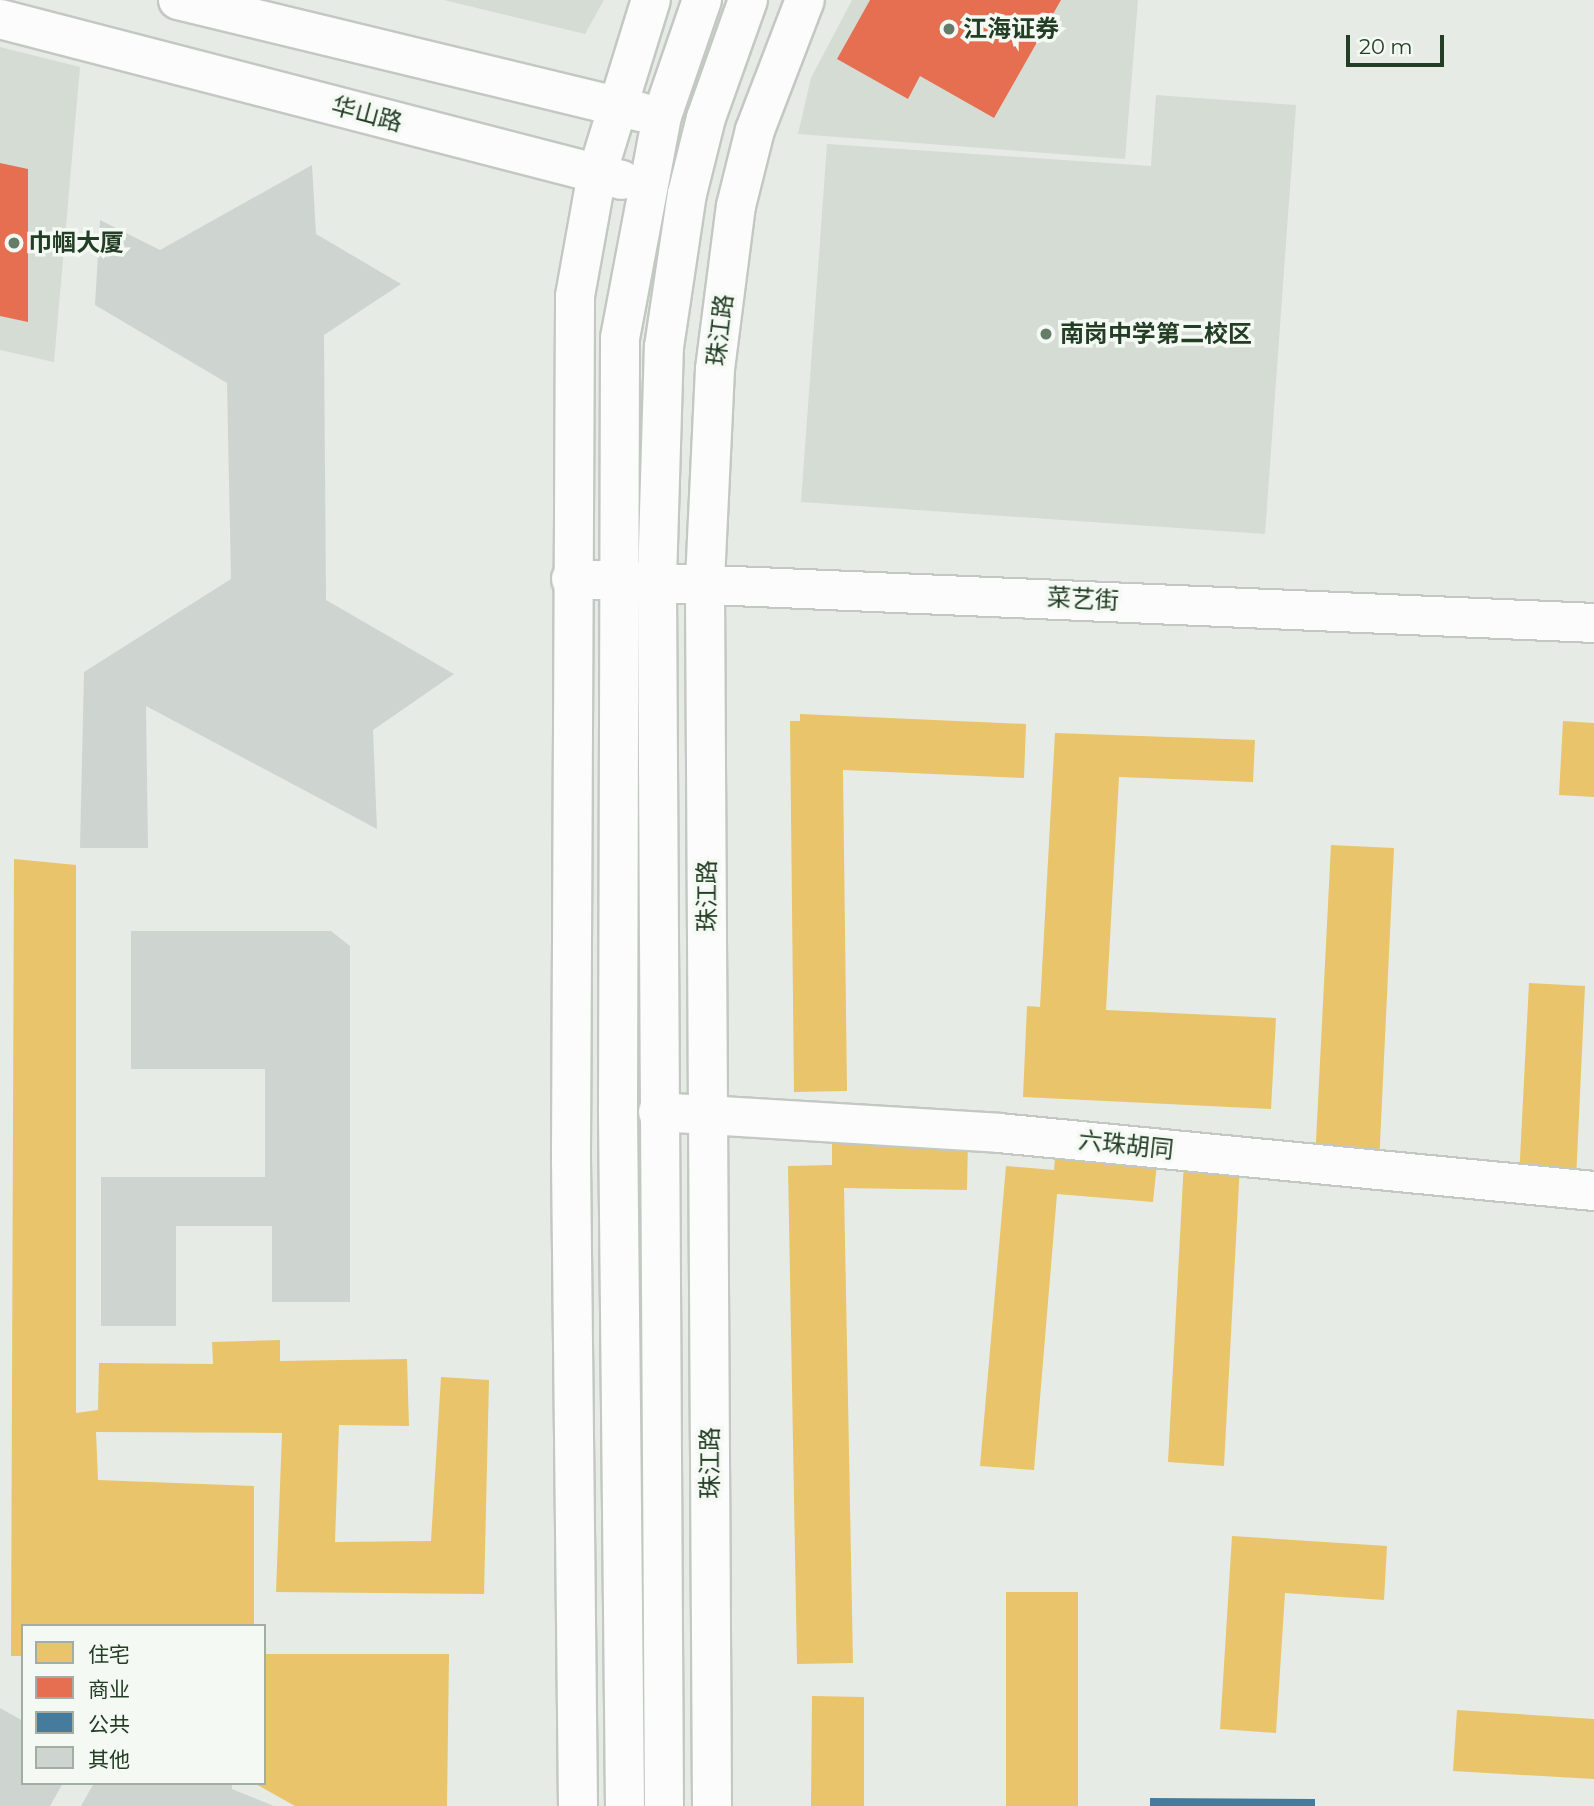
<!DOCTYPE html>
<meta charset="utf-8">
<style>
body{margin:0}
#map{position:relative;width:1594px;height:1806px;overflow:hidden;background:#e6ebe6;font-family:Montserrat,"Noto Sans SC",sans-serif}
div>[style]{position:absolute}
.built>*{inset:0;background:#d5dcd4}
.homes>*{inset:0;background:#e9c46a}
.shops>*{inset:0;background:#e76f51}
.public>*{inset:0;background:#457b9d}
.building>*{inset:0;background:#ced4cf}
.roads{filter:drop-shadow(2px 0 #c3c8c3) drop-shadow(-2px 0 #c3c8c3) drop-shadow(0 2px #c3c8c3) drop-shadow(0 -2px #c3c8c3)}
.street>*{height:38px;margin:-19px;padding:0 19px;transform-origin:19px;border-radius:19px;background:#fbfcfb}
.secondary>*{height:38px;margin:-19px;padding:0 19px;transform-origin:19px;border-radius:19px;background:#fbfcfb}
.dots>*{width:19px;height:19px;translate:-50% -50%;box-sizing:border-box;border:4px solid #f5f9f4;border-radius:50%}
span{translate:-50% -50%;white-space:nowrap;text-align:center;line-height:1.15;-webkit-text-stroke:7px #f5f9f4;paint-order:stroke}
.poi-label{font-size:24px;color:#233e25;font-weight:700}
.left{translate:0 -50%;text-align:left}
.street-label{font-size:24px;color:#233e25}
.legend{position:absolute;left:21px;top:1624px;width:245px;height:161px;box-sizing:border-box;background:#f5f9f4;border:2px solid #a1aea1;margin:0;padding:9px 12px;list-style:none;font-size:21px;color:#233e25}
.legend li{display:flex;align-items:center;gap:14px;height:35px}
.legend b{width:35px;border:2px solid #a1aea1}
.scale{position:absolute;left:1346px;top:35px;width:98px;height:32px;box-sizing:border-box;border:4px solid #233e25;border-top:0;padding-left:9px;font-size:21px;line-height:24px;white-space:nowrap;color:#233e25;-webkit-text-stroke:5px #f5f9f4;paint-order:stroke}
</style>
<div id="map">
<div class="built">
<div style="clip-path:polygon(444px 0,604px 0,585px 34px)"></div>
<div style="clip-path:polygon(852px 0,1138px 0,1125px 159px,798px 134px,811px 78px)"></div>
<div style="clip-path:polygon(0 47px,80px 67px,54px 362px,0 350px)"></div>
<div style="clip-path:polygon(1156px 95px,1296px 105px,1265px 534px,801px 502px,827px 144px,1151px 166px)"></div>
</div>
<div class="homes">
<div style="clip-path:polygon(800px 714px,1026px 724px,1024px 778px,843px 770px,847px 1091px,794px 1092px,790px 721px,800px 721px)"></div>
<div style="clip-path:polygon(1563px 721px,1594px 723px,1594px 797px,1559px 795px)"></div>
<div style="clip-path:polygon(1055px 733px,1255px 740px,1253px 782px,1119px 777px,1106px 1010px,1276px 1018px,1271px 1109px,1023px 1097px,1027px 1006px,1040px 1007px)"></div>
<div style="clip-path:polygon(1331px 845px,1394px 848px,1379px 1164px,1315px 1161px)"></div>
<div style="clip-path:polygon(14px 859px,76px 865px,76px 1413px,98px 1410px,99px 1363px,213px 1364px,212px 1342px,280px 1340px,280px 1361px,407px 1359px,409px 1426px,339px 1425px,335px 1542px,431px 1541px,441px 1377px,489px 1380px,484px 1594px,276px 1592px,282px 1433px,96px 1432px,98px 1480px,254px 1486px,254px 1626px,23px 1626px,23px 1656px,11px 1656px)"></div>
<div style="clip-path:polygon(1529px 983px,1585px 986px,1576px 1180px,1519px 1178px)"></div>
<div style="clip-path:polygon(832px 1136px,968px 1137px,967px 1190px,844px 1188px,853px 1663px,797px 1664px,788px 1166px,832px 1165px)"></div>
<div style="clip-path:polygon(1056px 1145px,1158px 1153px,1153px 1202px,1057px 1194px,1034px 1470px,980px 1466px,1006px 1166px,1054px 1170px)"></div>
<div style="clip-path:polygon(1184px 1161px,1240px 1164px,1224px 1466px,1168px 1462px)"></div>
<div style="clip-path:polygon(1232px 1536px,1387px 1546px,1384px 1600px,1285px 1593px,1276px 1733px,1220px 1729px)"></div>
<div style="clip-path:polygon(1006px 1592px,1078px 1592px,1078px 1806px,1006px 1806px)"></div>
<div style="clip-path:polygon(264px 1654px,449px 1654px,447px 1806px,295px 1806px,254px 1783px,264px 1783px)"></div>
<div style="clip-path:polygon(812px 1696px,864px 1697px,864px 1806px,811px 1806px)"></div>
<div style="clip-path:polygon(1457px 1710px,1594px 1719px,1594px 1779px,1453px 1771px)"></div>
</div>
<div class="shops">
<div style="clip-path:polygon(870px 0,1061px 0,994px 118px,920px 76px,908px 99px,837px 59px)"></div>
<div style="clip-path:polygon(0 163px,28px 169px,28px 322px,0 316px)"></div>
</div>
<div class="public">
<div style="clip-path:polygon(1150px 1798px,1315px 1799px,1315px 1806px,1150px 1806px)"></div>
</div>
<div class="building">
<div style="clip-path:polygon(312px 165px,316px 234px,401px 284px,324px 335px,326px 600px,454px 674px,373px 730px,377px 829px,146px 706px,148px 848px,80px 848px,84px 672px,231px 579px,227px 383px,95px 305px,100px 220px,160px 250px)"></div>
<div style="clip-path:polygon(131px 931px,331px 931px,350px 946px,350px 1302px,272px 1302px,272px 1226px,176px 1226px,176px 1326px,101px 1326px,101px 1177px,265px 1177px,265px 1069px,131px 1069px)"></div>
<div style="clip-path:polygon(0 1708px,23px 1721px,23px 1783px,63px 1783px,50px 1806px,0 1806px)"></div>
<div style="clip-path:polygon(94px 1783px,232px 1783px,232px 1789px,274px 1806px,81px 1806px)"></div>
</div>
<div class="roads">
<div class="street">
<div style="left:571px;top:579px;width:1024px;rotate:2.46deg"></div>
<div style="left:658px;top:1112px;width:342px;rotate:3.5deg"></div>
<div style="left:999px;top:1133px;width:598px;rotate:5.57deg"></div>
</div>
<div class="secondary">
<div style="left:178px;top:0;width:476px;rotate:13.6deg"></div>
<div style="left:0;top:19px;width:642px;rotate:14.51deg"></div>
<div style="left:578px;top:1806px;width:652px;rotate:-90.62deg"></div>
<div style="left:571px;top:1154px;width:858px;rotate:-89.73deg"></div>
<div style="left:575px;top:296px;width:124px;rotate:-79.8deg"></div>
<div style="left:597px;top:174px;width:182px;rotate:-72.8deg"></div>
<div style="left:625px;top:1806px;width:696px;rotate:-90.58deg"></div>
<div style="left:618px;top:1110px;width:772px;rotate:-89.85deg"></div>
<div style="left:620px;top:338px;width:226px;rotate:-79.3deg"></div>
<div style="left:662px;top:116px;width:123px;rotate:-71deg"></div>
<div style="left:664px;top:1806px;width:1226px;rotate:-90.33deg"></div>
<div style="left:657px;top:580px;width:233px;rotate:-88.3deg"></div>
<div style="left:664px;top:347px;width:155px;rotate:-81.5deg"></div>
<div style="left:687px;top:194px;width:78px;rotate:-76deg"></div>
<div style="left:706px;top:118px;width:125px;rotate:-70.4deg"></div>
<div style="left:712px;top:1806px;width:1225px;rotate:-90.33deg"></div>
<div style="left:705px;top:581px;width:212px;rotate:-87.3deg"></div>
<div style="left:715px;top:369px;width:164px;rotate:-82.7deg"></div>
<div style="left:736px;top:206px;width:78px;rotate:-76deg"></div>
<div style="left:755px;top:130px;width:139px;rotate:-69deg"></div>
</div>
</div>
<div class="dots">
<div style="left:949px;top:29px;background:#677b69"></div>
<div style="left:14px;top:243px;background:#677b69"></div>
<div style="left:1046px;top:334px;background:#677b69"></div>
</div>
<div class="poi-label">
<span class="left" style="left:963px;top:29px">江海证券</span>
<span class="left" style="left:28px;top:243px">巾帼大厦</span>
<span class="left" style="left:1060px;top:334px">南岗中学第二校区</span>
</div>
<div class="street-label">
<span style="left:367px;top:114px;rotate:15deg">华山路</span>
<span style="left:720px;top:330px;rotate:-83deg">珠江路</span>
<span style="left:1083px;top:599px;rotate:3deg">菜艺街</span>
<span style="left:707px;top:896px;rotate:-90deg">珠江路</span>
<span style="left:1126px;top:1145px;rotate:6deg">六珠胡同</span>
<span style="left:710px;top:1463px;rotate:-90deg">珠江路</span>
</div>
<ul class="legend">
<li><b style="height:19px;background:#e9c46a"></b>住宅</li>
<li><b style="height:19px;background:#e76f51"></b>商业</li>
<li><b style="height:19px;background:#457b9d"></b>公共</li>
<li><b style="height:19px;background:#ced4cf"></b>其他</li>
</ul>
<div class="scale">20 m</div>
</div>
